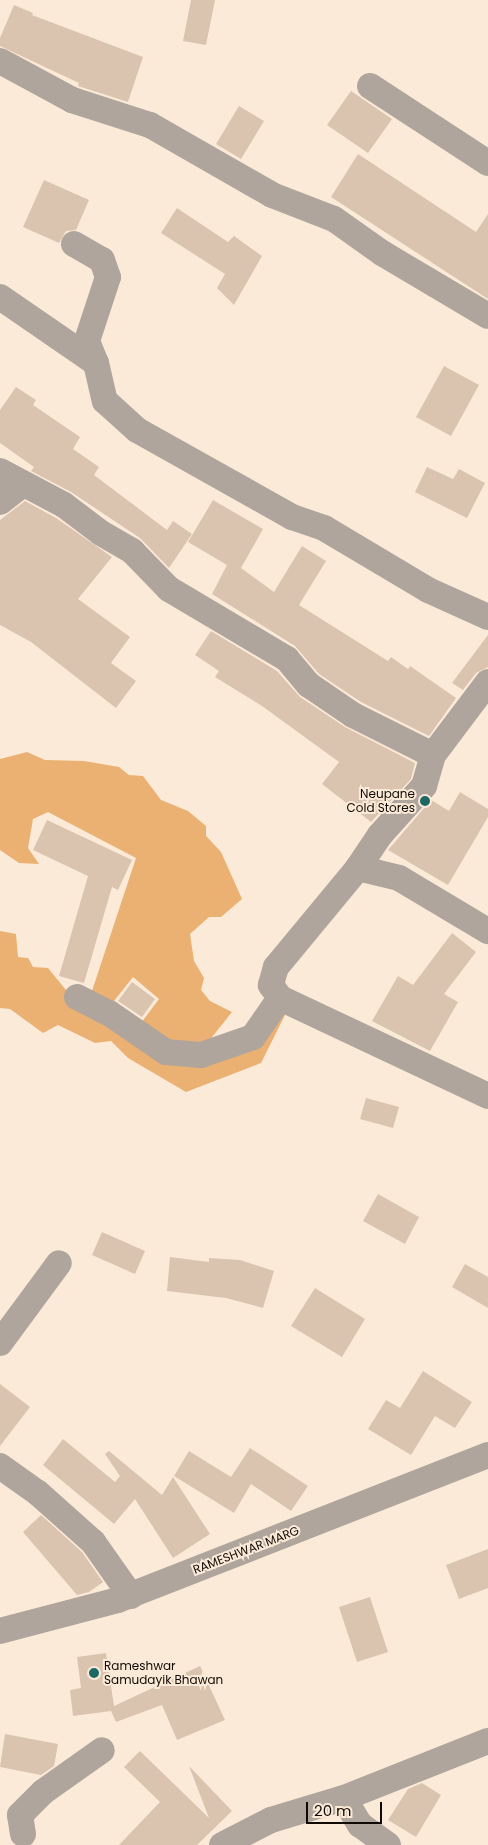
<!DOCTYPE html>
<style>
body{margin:0}
#map{position:relative;width:488px;height:1845px;overflow:hidden;background:#fcead8;font-family:Poppins,sans-serif}
div>[style]{position:absolute}
.green>*{inset:0;background:#eab173}
.building>*{inset:0;background:#dac4af}
.minor>*{height:26px;margin:-13px;padding:0 13px;transform-origin:13px;border-radius:13px;background:#afa59c}
.dots>*{width:14px;height:14px;translate:-50% -50%;box-sizing:border-box;border:2px solid #fcead8;border-radius:50%}
span{translate:-50% -50%;white-space:nowrap;text-align:center;line-height:1.15;-webkit-text-stroke:4px #fcead8;paint-order:stroke}
.poi-label{font-size:12px;color:#110a04}
.right{translate:-100% -50%;text-align:right}
.left{translate:0 -50%;text-align:left}
.street-label{font-size:12px;color:#110a04}
.scale{position:absolute;left:306px;top:1802px;width:76px;height:22px;box-sizing:border-box;border:2px solid #110a04;border-top:0;padding-left:6px;font-size:15px;line-height:18px;white-space:nowrap;color:#110a04;-webkit-text-stroke:4px #fcead8;paint-order:stroke}
</style>
<div id="map">
<div class="green">
<div style="clip-path:polygon(27px 752px,45px 760px,84px 761px,119px 767px,129px 775px,143px 776px,161px 800px,188px 811px,206px 826px,206px 836px,221px 852px,242px 899px,221px 917px,209px 917px,190px 934px,194px 961px,204px 978px,201px 990px,210px 1001px,232px 1012px,205px 1046px,186px 1051px,138px 1027px,159px 999px,133px 977px,110px 1006px,91px 994px,136px 858px,48px 812px,33px 819px,28px 848px,39px 864px,19px 863px,0 850px,0 759px)"></div>
<div style="clip-path:polygon(0 931px,16px 934px,18px 957px,28px 958px,33px 967px,48px 968px,66px 990px,181px 1063px,288px 1009px,261px 1063px,186px 1092px,128px 1058px,111px 1041px,95px 1043px,58px 1025px,43px 1033px,10px 1009px,0 1008px)"></div>
</div>
<div class="building">
<div style="clip-path:polygon(191px 0,215px 0,206px 45px,183px 41px)"></div>
<div style="clip-path:polygon(14px 5px,33px 13px,32px 15px,143px 57px,128px 102px,78px 86px,79px 83px,0 46px,0 38px)"></div>
<div style="clip-path:polygon(351px 91px,392px 119px,368px 153px,327px 125px)"></div>
<div style="clip-path:polygon(239px 106px,264px 121px,241px 159px,216px 144px)"></div>
<div style="clip-path:polygon(358px 154px,476px 232px,488px 214px,488px 299px,331px 197px)"></div>
<div style="clip-path:polygon(44px 180px,89px 200px,76px 230px,66px 231px,59px 243px,23px 227px)"></div>
<div style="clip-path:polygon(177px 208px,228px 242px,234px 236px,262px 256px,234px 305px,217px 288px,225px 274px,161px 233px)"></div>
<div style="clip-path:polygon(444px 366px,479px 385px,451px 436px,416px 417px)"></div>
<div style="clip-path:polygon(16px 387px,36px 400px,33px 405px,80px 437px,73px 449px,99px 467px,94px 475px,167px 530px,173px 521px,192px 534px,169px 568px,140px 538px,71px 492px,31px 471px,34px 467px,0 443px,0 410px)"></div>
<div style="clip-path:polygon(427px 467px,453px 479px,459px 469px,485px 483px,467px 518px,415px 492px)"></div>
<div style="clip-path:polygon(213px 500px,263px 529px,241px 568px,274px 592px,302px 546px,326px 561px,299px 605px,388px 661px,391px 657px,408px 669px,410px 666px,456px 698px,429px 736px,361px 702px,319px 674px,295px 646px,212px 594px,227px 565px,188px 542px)"></div>
<div style="clip-path:polygon(25px 501px,56px 518px,112px 557px,78px 599px,130px 637px,111px 663px,136px 681px,116px 708px,31px 642px,0 625px,0 520px)"></div>
<div style="clip-path:polygon(211px 631px,277px 671px,300px 697px,345px 727px,415px 763px,411px 779px,371px 822px,322px 784px,339px 762px,262px 706px,215px 677px,219px 671px,195px 655px)"></div>
<div style="clip-path:polygon(488px 635px,488px 667px,476px 673px,463px 690px,452px 683px)"></div>
<div style="clip-path:polygon(460px 792px,488px 809px,488px 817px,448px 885px,388px 850px,431px 800px,449px 811px)"></div>
<div style="clip-path:polygon(47px 820px,132px 860px,118px 890px,112px 887px,84px 983px,59px 976px,88px 876px,33px 850px)"></div>
<div style="clip-path:polygon(452px 933px,476px 952px,444px 994px,458px 1002px,430px 1051px,372px 1021px,398px 976px,413px 985px)"></div>
<div style="clip-path:polygon(132px 982px,155px 999px,142px 1017px,118px 1001px)"></div>
<div style="clip-path:polygon(366px 1098px,399px 1107px,393px 1128px,360px 1119px)"></div>
<div style="clip-path:polygon(378px 1194px,419px 1217px,405px 1244px,363px 1221px)"></div>
<div style="clip-path:polygon(102px 1232px,145px 1251px,135px 1274px,92px 1255px)"></div>
<div style="clip-path:polygon(170px 1257px,209px 1262px,209px 1258px,240px 1260px,274px 1271px,263px 1308px,226px 1298px,167px 1291px)"></div>
<div style="clip-path:polygon(465px 1264px,488px 1277px,488px 1308px,452px 1287px)"></div>
<div style="clip-path:polygon(315px 1288px,365px 1319px,342px 1357px,291px 1326px)"></div>
<div style="clip-path:polygon(423px 1371px,472px 1402px,455px 1428px,435px 1416px,411px 1455px,368px 1429px,386px 1400px,400px 1408px)"></div>
<div style="clip-path:polygon(0 1384px,30px 1407px,0 1446px)"></div>
<div style="clip-path:polygon(63px 1439px,115px 1482px,120px 1476px,105px 1454px,109px 1451px,162px 1495px,173px 1477px,210px 1534px,173px 1558px,135px 1499px,114px 1524px,43px 1465px)"></div>
<div style="clip-path:polygon(250px 1448px,308px 1486px,291px 1511px,251px 1484px,234px 1513px,174px 1476px,189px 1451px,231px 1477px)"></div>
<div style="clip-path:polygon(41px 1515px,82px 1552px,103px 1582px,89px 1592px,77px 1595px,23px 1532px)"></div>
<div style="clip-path:polygon(488px 1549px,488px 1588px,459px 1599px,446px 1565px)"></div>
<div style="clip-path:polygon(370px 1597px,388px 1652px,357px 1662px,339px 1607px)"></div>
<div style="clip-path:polygon(106px 1653px,114px 1706px,200px 1666px,225px 1720px,177px 1740px,162px 1705px,116px 1722px,111px 1711px,73px 1716px,70px 1690px,81px 1688px,77px 1657px)"></div>
<div style="clip-path:polygon(5px 1734px,58px 1744px,54px 1766px,41px 1775px,0 1767px)"></div>
<div style="clip-path:polygon(140px 1751px,209px 1818px,189px 1766px,232px 1811px,197px 1845px,119px 1845px,160px 1802px,124px 1767px)"></div>
<div style="clip-path:polygon(422px 1783px,441px 1795px,416px 1837px,388px 1820px,408px 1789px)"></div>
</div>
<div class="minor">
<div style="left:0;top:61px;width:82px;rotate:28.4deg"></div>
<div style="left:72px;top:100px;width:82px;rotate:17.8deg"></div>
<div style="left:150px;top:125px;width:141px;rotate:29.8deg"></div>
<div style="left:272px;top:195px;width:66px;rotate:21.2deg"></div>
<div style="left:334px;top:219px;width:59px;rotate:35.3deg"></div>
<div style="left:382px;top:253px;width:123px;rotate:30.7deg"></div>
<div style="left:370px;top:86px;width:141px;rotate:33.1deg"></div>
<div style="left:74px;top:244px;width:32px;rotate:30deg"></div>
<div style="left:102px;top:260px;width:18px;rotate:71deg"></div>
<div style="left:108px;top:277px;width:67px;rotate:108.2deg"></div>
<div style="left:87px;top:341px;width:24px;rotate:68deg"></div>
<div style="left:0;top:297px;width:116px;rotate:34.5deg"></div>
<div style="left:96px;top:363px;width:39px;rotate:77deg"></div>
<div style="left:105px;top:401px;width:43px;rotate:42.2deg"></div>
<div style="left:137px;top:430px;width:178px;rotate:29.3deg"></div>
<div style="left:292px;top:517px;width:34px;rotate:19deg"></div>
<div style="left:324px;top:528px;width:121px;rotate:30.8deg"></div>
<div style="left:428px;top:590px;width:66px;rotate:24.2deg"></div>
<div style="left:0;top:471px;width:72px;rotate:28deg"></div>
<div style="left:64px;top:505px;width:46px;rotate:37.1deg"></div>
<div style="left:101px;top:533px;width:36px;rotate:30deg"></div>
<div style="left:132px;top:551px;width:53px;rotate:45.8deg"></div>
<div style="left:169px;top:589px;width:137px;rotate:30.7deg"></div>
<div style="left:287px;top:659px;width:34px;rotate:50deg"></div>
<div style="left:309px;top:685px;width:53px;rotate:34.3deg"></div>
<div style="left:353px;top:715px;width:89px;rotate:26.6deg"></div>
<div style="left:0;top:502px;width:28px;rotate:-38deg"></div>
<div style="left:488px;top:682px;width:91px;rotate:127deg"></div>
<div style="left:433px;top:755px;width:32px;rotate:106deg"></div>
<div style="left:424px;top:786px;width:66px;rotate:131.9deg"></div>
<div style="left:380px;top:835px;width:40px;rotate:124deg"></div>
<div style="left:358px;top:868px;width:129px;rotate:129.6deg"></div>
<div style="left:276px;top:967px;width:19px;rotate:106deg"></div>
<div style="left:271px;top:985px;width:16px;rotate:55deg"></div>
<div style="left:280px;top:998px;width:230px;rotate:25.2deg"></div>
<div style="left:358px;top:868px;width:42px;rotate:13.7deg"></div>
<div style="left:399px;top:878px;width:104px;rotate:30.8deg"></div>
<div style="left:77px;top:997px;width:36px;rotate:27deg"></div>
<div style="left:109px;top:1013px;width:69px;rotate:34.4deg"></div>
<div style="left:166px;top:1052px;width:35px;rotate:5deg"></div>
<div style="left:201px;top:1055px;width:55px;rotate:-19.1deg"></div>
<div style="left:253px;top:1037px;width:47px;rotate:-55.3deg"></div>
<div style="left:0;top:1343px;width:99px;rotate:-53.6deg"></div>
<div style="left:0;top:1466px;width:47px;rotate:35.4deg"></div>
<div style="left:38px;top:1493px;width:74px;rotate:41.7deg"></div>
<div style="left:93px;top:1542px;width:66px;rotate:54.9deg"></div>
<div style="left:0;top:1631px;width:122px;rotate:-14.7deg"></div>
<div style="left:118px;top:1600px;width:397px;rotate:-21.4deg"></div>
<div style="left:23px;top:1834px;width:19px;rotate:-99deg"></div>
<div style="left:20px;top:1815px;width:33px;rotate:-45deg"></div>
<div style="left:43px;top:1792px;width:72px;rotate:-35.4deg"></div>
<div style="left:222px;top:1845px;width:55px;rotate:-27deg"></div>
<div style="left:271px;top:1820px;width:76px;rotate:-16.8deg"></div>
<div style="left:388px;top:1845px;width:34px;rotate:-144deg"></div>
<div style="left:360px;top:1825px;width:31px;rotate:-121deg"></div>
<div style="left:344px;top:1798px;width:155px;rotate:-21.6deg"></div>
</div>
<div class="dots">
<div style="left:425px;top:801px;background:#1b6865"></div>
<div style="left:94px;top:1673px;background:#1b6865"></div>
</div>
<div class="poi-label">
<span class="right" style="left:415px;top:801px">Neupane<br>Cold Stores</span>
<span class="left" style="left:104px;top:1673px">Rameshwar<br>Samudayik Bhawan</span>
</div>
<div class="street-label">
<span style="left:246px;top:1550px;rotate:-21deg">RAMESHWAR MARG</span>
</div>
<div class="scale">20 m</div>
</div>
